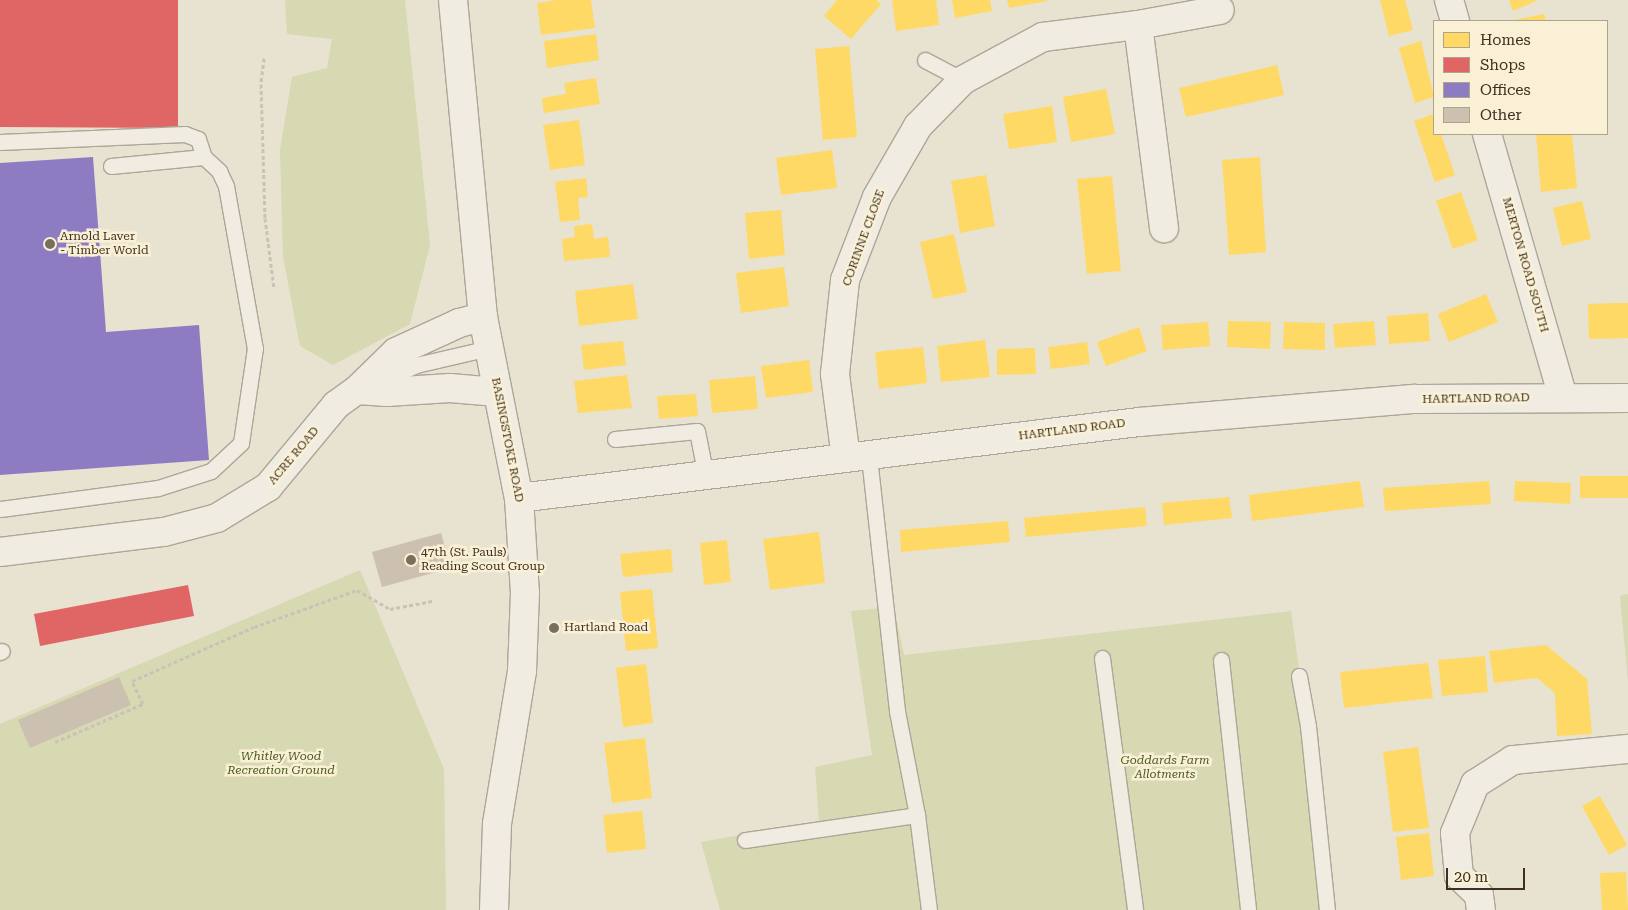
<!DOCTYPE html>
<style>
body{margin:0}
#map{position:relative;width:1628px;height:910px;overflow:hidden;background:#e8e2d0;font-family:"Roboto Serif",serif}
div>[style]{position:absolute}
.green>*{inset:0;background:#d6d9b1}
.homes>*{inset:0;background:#ffd966}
.shops>*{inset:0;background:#e06666}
.offices>*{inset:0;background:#8e7cc3}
.building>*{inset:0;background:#ccc0b0}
.path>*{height:3px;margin-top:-1.5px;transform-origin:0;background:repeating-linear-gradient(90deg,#c8c3b8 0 4px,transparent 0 6.5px)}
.roads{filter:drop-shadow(1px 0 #ada698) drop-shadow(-1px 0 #ada698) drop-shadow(0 1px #ada698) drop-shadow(0 -1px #ada698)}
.service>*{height:15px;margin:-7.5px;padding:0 7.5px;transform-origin:7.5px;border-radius:7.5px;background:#f0ece2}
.minor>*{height:28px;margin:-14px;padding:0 14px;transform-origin:14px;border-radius:14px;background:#f0ece2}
.tertiary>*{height:28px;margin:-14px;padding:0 14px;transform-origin:14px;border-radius:14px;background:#f0ece2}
.secondary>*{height:28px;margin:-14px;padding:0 14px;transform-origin:14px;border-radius:14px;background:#f0ece2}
.dots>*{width:14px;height:14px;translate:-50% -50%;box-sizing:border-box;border:2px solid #f9f0d6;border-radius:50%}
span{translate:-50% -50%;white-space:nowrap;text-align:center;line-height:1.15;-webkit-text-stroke:5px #f9f0d6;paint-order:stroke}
.poi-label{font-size:12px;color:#3e2f1e}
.left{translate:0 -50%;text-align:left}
.street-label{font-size:12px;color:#3e2f1e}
.park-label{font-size:12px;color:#4b5c23;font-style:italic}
.legend{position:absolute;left:1433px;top:20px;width:175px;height:115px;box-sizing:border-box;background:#f9f0d6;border:1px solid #aea38c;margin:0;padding:6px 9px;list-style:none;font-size:15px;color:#3e2f1e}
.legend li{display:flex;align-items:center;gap:10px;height:25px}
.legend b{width:25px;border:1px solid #aea38c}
.scale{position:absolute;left:1446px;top:868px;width:79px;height:22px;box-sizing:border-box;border:2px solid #3e2f1e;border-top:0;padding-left:6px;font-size:15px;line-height:18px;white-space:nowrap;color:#3e2f1e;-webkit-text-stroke:4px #f9f0d6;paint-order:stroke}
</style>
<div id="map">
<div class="green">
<div style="clip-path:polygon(285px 0,405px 0,430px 245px,410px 324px,333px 365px,300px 346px,283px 257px,280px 150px,292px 77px,327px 68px,332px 39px,287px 34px)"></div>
<div style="clip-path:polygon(360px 570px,444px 769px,446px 910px,0 910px,0 724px)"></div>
<div style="clip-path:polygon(1628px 594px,1628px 681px,1620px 596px)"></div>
<div style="clip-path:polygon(894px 607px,904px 655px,1291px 611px,1332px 910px,720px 910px,701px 842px,819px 821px,815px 767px,872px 755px,851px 611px)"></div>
</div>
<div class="homes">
<div style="clip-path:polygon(556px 0,591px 0,595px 28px,541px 35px,537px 3px)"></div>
<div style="clip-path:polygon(837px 0,876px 0,881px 4px,851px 39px,824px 16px)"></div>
<div style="clip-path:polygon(892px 0,936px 0,939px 25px,896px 31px)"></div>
<div style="clip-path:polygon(952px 0,990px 0,992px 11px,955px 18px)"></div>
<div style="clip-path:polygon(1007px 0,1047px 0,1047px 1px,1009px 8px)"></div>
<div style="clip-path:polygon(1380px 0,1405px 0,1413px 30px,1389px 36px)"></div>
<div style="clip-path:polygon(1509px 0,1535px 0,1536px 1px,1513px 11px)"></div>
<div style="clip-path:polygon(1544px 14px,1546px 21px,1514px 21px,1514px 20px)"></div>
<div style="clip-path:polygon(596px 34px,599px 60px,547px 68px,544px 41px)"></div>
<div style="clip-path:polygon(1421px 41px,1434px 97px,1415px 103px,1399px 48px)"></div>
<div style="clip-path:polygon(849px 46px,857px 137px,823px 140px,815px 49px)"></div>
<div style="clip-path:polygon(1277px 65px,1284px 95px,1186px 117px,1179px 88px)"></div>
<div style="clip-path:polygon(596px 78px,600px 104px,544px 113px,542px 98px,566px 94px,564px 83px)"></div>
<div style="clip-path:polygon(1106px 89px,1115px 134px,1071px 142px,1063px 97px)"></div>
<div style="clip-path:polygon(1052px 106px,1057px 142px,1009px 149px,1003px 114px)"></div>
<div style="clip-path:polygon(1434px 114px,1434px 134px,1441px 134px,1455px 175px,1435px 182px,1414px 121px)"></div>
<div style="clip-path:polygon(579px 120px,585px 165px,550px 170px,543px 125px)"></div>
<div style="clip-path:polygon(1536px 134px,1572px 134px,1577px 188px,1541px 192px)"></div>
<div style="clip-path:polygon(832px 150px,837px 188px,781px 195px,776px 158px)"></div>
<div style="clip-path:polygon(1260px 157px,1266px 252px,1229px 255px,1222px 160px)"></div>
<div style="clip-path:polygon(986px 175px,995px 226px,960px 233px,951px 181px)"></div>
<div style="clip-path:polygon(1112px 176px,1121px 271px,1087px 274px,1077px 179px)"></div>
<div style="clip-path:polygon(586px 178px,588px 197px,578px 198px,580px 220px,560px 222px,555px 182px)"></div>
<div style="clip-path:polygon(1461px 192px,1478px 240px,1453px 249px,1436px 201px)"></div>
<div style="clip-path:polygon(1582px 201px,1591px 239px,1562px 246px,1553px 208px)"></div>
<div style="clip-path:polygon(781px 210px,785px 255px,749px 259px,745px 213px)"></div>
<div style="clip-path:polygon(592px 224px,594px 239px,608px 237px,610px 257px,564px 261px,562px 239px,575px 237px,574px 226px)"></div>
<div style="clip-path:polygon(954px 234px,967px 292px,933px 299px,920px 242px)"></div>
<div style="clip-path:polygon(784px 267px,789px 306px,741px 313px,736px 273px)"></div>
<div style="clip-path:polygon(633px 284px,638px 319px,579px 326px,575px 291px)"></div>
<div style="clip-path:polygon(1486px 294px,1498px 322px,1449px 342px,1438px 314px)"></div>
<div style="clip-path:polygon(1615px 303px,1628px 303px,1628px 338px,1589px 339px,1588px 304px)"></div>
<div style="clip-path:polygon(1428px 313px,1430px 341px,1389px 344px,1387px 316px)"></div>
<div style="clip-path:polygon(1228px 321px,1271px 322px,1270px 349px,1227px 347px)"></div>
<div style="clip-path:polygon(1374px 321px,1376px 345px,1335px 348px,1333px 324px)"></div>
<div style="clip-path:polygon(1208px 322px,1210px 346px,1163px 350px,1161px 325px)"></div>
<div style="clip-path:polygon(1284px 322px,1325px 323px,1325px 350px,1283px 349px)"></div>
<div style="clip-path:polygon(1139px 327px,1147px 351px,1106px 366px,1097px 342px)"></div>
<div style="clip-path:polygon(985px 340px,990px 377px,941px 382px,937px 346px)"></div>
<div style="clip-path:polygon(623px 341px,626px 365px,584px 370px,581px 345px)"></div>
<div style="clip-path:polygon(1087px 342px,1090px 364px,1051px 369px,1048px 347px)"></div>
<div style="clip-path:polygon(923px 347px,927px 383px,879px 389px,875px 352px)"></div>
<div style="clip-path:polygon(1035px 348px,1036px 374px,997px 375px,997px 349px)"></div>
<div style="clip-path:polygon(809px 360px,813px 392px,766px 398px,761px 366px)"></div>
<div style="clip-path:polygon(627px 375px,632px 408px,578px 413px,574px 381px)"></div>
<div style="clip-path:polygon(755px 376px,758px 409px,712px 413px,709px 380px)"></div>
<div style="clip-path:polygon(696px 394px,698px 416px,659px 419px,657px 396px)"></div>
<div style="clip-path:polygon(1580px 476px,1628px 476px,1628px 498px,1580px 498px)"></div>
<div style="clip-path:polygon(1360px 481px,1364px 507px,1252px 521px,1249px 495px)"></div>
<div style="clip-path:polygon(1489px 481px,1491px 504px,1385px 511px,1383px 488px)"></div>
<div style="clip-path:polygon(1515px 481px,1571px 483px,1570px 504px,1514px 501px)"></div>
<div style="clip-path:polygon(1229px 497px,1232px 518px,1164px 525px,1162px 503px)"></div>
<div style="clip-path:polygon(1145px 507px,1147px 526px,1026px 537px,1024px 518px)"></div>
<div style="clip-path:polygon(1008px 521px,1010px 542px,901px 552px,900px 530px)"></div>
<div style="clip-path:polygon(819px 532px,825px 583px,770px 590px,763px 539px)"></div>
<div style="clip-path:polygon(727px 540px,731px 582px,704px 585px,700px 543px)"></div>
<div style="clip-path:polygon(671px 549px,673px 572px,623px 577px,620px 554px)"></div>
<div style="clip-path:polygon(652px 589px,658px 648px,626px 651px,620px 592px)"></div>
<div style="clip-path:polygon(1546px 645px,1587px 679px,1592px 734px,1557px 736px,1555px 693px,1537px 678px,1494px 683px,1489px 651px)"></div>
<div style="clip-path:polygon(1485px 656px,1488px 692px,1442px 696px,1438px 660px)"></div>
<div style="clip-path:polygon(1428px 663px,1433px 698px,1344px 708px,1340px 672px)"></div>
<div style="clip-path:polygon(646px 664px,653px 723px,623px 727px,616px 668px)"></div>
<div style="clip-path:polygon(645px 738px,652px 798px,612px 803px,604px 743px)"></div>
<div style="clip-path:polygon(1418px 747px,1429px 828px,1393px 832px,1383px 752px)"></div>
<div style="clip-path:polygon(1600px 796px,1627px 845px,1609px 855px,1582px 806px)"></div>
<div style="clip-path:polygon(642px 811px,646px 849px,607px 853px,603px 815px)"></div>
<div style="clip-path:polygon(1429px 833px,1434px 876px,1401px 880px,1396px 837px)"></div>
<div style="clip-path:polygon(1626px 872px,1628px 910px,1602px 910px,1600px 873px)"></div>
</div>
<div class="shops">
<div style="clip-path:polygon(0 0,178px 0,178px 128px,0 127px)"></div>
<div style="clip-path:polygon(188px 585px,194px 616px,40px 646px,34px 614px)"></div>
</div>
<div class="offices">
<div style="clip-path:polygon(93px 157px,106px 332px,199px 325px,209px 460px,0 475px,0 163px)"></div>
</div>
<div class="building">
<div style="clip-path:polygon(441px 533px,451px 568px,382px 587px,372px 552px)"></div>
<div style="clip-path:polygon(119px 677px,131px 705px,30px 748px,18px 720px)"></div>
</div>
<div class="path">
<div style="left:264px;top:58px;width:26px;rotate:97deg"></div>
<div style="left:261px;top:84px;width:134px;rotate:88.3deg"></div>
<div style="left:265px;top:218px;width:71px;rotate:82.7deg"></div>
<div style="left:55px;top:742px;width:96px;rotate:-23.4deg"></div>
<div style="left:143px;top:704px;width:25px;rotate:-116deg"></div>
<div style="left:132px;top:681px;width:133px;rotate:-23.9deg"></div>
<div style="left:254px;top:627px;width:109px;rotate:-19.8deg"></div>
<div style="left:357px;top:590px;width:38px;rotate:30deg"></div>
<div style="left:390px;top:609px;width:43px;rotate:-10.8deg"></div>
</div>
<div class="roads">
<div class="service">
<div style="left:925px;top:60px;width:43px;rotate:27.8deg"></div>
<div style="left:0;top:142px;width:185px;rotate:-2.5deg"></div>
<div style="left:185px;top:134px;width:14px;rotate:21deg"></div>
<div style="left:198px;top:139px;width:19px;rotate:72deg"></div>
<div style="left:204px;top:157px;width:21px;rotate:43deg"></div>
<div style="left:219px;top:171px;width:17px;rotate:65deg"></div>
<div style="left:226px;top:186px;width:165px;rotate:79.9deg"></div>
<div style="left:255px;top:348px;width:96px;rotate:98.4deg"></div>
<div style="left:241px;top:443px;width:41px;rotate:137deg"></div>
<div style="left:211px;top:471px;width:56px;rotate:162.2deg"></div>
<div style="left:158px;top:488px;width:159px;rotate:172.4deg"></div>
<div style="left:111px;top:166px;width:93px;rotate:-5.5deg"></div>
<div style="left:373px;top:384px;width:47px;rotate:-23.8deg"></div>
<div style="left:416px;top:365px;width:75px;rotate:-13.1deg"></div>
<div style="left:615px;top:439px;width:82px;rotate:-5.6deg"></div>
<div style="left:697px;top:431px;width:47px;rotate:78.9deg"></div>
<div style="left:869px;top:457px;width:256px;rotate:83.7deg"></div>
<div style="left:897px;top:711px;width:106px;rotate:79.1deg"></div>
<div style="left:917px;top:815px;width:96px;rotate:82.8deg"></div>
<div style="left:0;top:652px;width:2px;rotate:-27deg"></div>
<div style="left:1102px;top:658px;width:254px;rotate:82.5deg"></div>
<div style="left:1221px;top:660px;width:251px;rotate:83.8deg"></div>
<div style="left:1299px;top:676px;width:51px;rotate:79.8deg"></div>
<div style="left:1308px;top:726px;width:185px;rotate:84.1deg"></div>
<div style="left:745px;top:840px;width:174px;rotate:-8.3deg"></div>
</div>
<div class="minor">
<div style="left:1449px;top:0;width:22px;rotate:74deg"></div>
<div style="left:1138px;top:25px;width:83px;rotate:-10.4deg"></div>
<div style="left:1487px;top:134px;width:274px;rotate:73.9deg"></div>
<div style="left:846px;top:458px;width:85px;rotate:-97.5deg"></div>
<div style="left:835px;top:374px;width:95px;rotate:-83.9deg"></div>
<div style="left:845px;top:280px;width:89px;rotate:-68.9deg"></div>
<div style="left:877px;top:197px;width:82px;rotate:-60deg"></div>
<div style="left:918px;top:126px;width:64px;rotate:-45.6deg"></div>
<div style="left:963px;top:80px;width:91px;rotate:-28.3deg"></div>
<div style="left:1043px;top:37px;width:96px;rotate:-7.2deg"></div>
<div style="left:1138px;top:25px;width:205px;rotate:82.7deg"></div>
<div style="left:1481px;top:910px;width:15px;rotate:-98deg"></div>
<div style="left:1479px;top:895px;width:28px;rotate:-136deg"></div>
<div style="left:1459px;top:876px;width:43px;rotate:-95.3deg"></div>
<div style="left:1455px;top:833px;width:53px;rotate:-67.8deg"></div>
<div style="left:1475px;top:784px;width:45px;rotate:-32.3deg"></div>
<div style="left:1513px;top:760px;width:116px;rotate:-5.5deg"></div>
</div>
<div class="tertiary">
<div style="left:357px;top:390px;width:30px;rotate:4deg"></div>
<div style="left:387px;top:392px;width:63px;rotate:-3.6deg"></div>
<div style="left:450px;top:388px;width:47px;rotate:4.9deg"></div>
<div style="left:519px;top:498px;width:625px;rotate:-6.99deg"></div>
<div style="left:1139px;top:422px;width:277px;rotate:-4.8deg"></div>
<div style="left:1415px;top:399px;width:213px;rotate:-0.3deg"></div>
<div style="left:0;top:552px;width:165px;rotate:-7deg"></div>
<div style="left:164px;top:532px;width:55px;rotate:-14.8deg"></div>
<div style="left:217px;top:518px;width:60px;rotate:-31.3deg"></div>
<div style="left:268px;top:487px;width:107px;rotate:-50.3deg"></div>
<div style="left:336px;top:405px;width:26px;rotate:-36deg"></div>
<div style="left:357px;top:390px;width:54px;rotate:-44.3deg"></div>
<div style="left:396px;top:352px;width:69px;rotate:-24.7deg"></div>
<div style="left:459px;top:323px;width:25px;rotate:-14deg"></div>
</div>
<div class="secondary">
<div style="left:453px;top:0;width:318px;rotate:84.6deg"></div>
<div style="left:483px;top:317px;width:185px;rotate:78.8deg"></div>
<div style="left:519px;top:498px;width:95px;rotate:86.4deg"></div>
<div style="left:525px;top:593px;width:78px;rotate:92.2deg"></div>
<div style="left:522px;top:671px;width:155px;rotate:99.3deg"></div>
<div style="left:497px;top:824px;width:86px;rotate:92deg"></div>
</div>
</div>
<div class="dots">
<div style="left:50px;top:244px;background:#7a6e5c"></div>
<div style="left:411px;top:560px;background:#7a6e5c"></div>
<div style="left:554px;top:628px;background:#7a6e5c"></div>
</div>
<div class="poi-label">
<span class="left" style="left:60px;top:244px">Arnold Laver<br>- Timber World</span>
<span class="left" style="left:421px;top:560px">47th (St. Pauls)<br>Reading Scout Group</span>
<span class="left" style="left:564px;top:628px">Hartland Road</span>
</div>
<div class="street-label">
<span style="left:864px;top:238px;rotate:-70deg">CORINNE CLOSE</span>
<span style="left:1525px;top:265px;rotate:74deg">MERTON ROAD SOUTH</span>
<span style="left:1476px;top:399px;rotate:-1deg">HARTLAND ROAD</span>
<span style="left:1072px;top:430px;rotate:-7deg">HARTLAND ROAD</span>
<span style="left:507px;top:440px;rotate:79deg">BASINGSTOKE ROAD</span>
<span style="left:294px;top:456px;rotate:-50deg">ACRE ROAD</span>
</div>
<div class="park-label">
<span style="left:281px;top:764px">Whitley Wood<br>Recreation Ground</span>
<span style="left:1165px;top:768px">Goddards Farm<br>Allotments</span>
</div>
<ul class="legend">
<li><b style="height:14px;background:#ffd966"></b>Homes</li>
<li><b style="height:14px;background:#e06666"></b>Shops</li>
<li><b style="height:14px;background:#8e7cc3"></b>Offices</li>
<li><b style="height:14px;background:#ccc0b0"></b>Other</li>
</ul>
<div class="scale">20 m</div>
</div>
